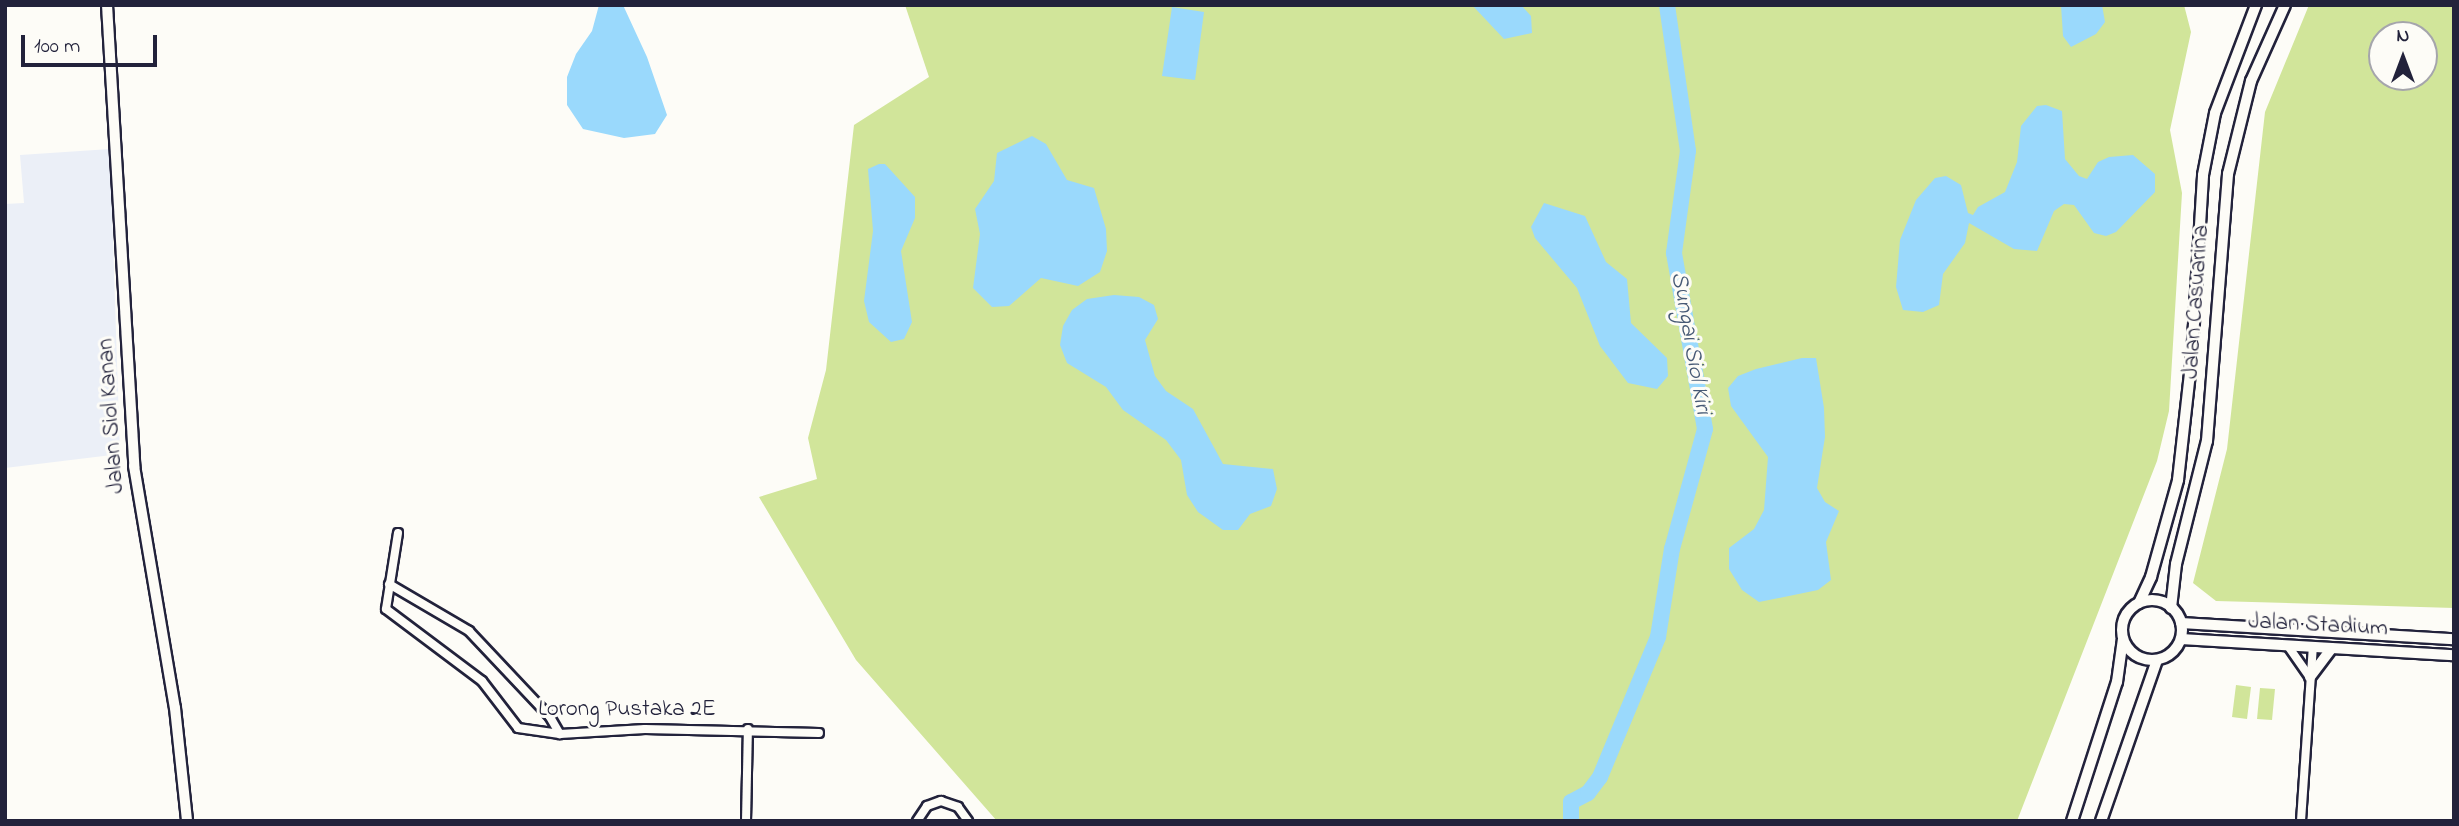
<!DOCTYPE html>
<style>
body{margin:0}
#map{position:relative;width:2459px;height:826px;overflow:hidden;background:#fdfcf7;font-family:"Indie Flower",sans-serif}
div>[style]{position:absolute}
.built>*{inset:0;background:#ebeff7}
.green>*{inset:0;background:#d1e59a}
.water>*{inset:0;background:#9ad9fc}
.river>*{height:16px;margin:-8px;padding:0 8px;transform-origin:8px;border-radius:8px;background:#9ad9fc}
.roads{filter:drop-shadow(2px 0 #22223b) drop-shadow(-2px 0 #22223b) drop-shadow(0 2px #22223b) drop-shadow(0 -2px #22223b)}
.minor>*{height:8px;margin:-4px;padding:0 4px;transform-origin:4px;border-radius:4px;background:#fdfcf7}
.tertiary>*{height:10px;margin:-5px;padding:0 5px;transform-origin:5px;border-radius:5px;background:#fdfcf7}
.secondary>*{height:10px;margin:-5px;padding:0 5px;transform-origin:5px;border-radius:5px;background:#fdfcf7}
.secondary>.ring{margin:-5px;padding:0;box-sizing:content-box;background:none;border:10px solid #fdfcf7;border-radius:50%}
span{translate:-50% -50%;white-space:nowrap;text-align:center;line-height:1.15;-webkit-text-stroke:6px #fdfcf7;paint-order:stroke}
.street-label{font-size:23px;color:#22223b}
.water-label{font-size:24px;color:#465975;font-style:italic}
.frame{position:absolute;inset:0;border:7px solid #22223b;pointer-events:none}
.north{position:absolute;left:2368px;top:21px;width:70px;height:70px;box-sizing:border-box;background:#fdfcf7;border:2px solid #a5a5ac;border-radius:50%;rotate:0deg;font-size:19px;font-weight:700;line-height:28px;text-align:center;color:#22223b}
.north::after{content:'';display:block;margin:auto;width:24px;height:32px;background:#22223b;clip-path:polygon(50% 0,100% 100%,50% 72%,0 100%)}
.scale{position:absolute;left:21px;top:35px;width:136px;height:32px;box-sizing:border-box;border:4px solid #22223b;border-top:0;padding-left:9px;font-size:21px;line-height:24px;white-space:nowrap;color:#22223b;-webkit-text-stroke:5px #fdfcf7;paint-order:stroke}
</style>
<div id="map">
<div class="built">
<div style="clip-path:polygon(110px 149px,120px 454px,5px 468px,5px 204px,24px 203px,20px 155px)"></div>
</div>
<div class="green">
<div style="clip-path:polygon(905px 5px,2184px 5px,2191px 32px,2170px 130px,2182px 193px,2169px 411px,2157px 461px,2017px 821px,997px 821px,856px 660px,759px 497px,817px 479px,808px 438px,826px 370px,854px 125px,929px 77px)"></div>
<div style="clip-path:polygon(evenodd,2309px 5px,2454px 5px,2454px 608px,2216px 601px,2193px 583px,2227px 449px,2265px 112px,2309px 5px,2382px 35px,2424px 35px,2424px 77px,2382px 77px,2382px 35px)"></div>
<div style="clip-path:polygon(2236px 685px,2251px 687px,2247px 719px,2232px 717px)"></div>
<div style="clip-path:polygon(2260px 688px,2275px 689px,2272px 720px,2257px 719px)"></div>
</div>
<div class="water">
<div style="clip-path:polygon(599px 5px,623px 5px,647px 57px,667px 115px,655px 134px,624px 138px,583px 129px,567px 105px,567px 77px,576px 54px,592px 31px)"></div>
<div style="clip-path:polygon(1472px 5px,1521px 5px,1531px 16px,1532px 33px,1504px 39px)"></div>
<div style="clip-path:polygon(2061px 5px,2102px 5px,2105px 22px,2096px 34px,2071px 47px,2063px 36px)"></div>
<div style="clip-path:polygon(1172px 7px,1204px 12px,1195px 80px,1162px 76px)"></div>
<div style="clip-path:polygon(2046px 105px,2062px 111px,2065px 159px,2079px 176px,2087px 179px,2098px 162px,2109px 157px,2133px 155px,2155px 174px,2155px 192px,2116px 232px,2106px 236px,2094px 233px,2074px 205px,2064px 204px,2054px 211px,2037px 251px,2014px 249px,1969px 223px,1965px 243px,1943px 274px,1939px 305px,1923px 312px,1903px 310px,1896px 287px,1900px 240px,1916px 200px,1935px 178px,1946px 176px,1961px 185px,1968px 213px,1973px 215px,1978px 207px,2005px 192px,2017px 162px,2021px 126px,2037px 106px)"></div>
<div style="clip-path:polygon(1032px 136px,1046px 144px,1067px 180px,1094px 188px,1106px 229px,1107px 251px,1100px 272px,1078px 286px,1041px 278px,1009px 306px,992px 307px,973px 288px,980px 234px,975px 209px,994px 181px,997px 153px)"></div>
<div style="clip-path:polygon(879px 164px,885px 164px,915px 197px,915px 218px,901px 251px,912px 322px,904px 339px,891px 342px,869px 322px,864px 301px,873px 231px,868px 169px)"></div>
<div style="clip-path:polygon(1544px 203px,1585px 216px,1606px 262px,1627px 279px,1631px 323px,1667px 358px,1668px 376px,1657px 389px,1628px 383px,1600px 346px,1577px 288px,1535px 238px,1531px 227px)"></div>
<div style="clip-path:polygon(1114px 295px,1139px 297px,1154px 305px,1158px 319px,1145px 340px,1155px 376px,1166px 391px,1193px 409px,1223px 464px,1273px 469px,1277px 489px,1271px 506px,1250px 514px,1238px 530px,1223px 530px,1198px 512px,1187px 495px,1181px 460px,1166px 440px,1123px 410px,1106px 387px,1067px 363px,1060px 345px,1063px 326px,1072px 310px,1087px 299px)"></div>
<div style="clip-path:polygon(1802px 358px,1816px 358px,1824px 408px,1825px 437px,1817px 488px,1825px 502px,1839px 511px,1826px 542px,1831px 580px,1818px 590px,1759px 602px,1742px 590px,1729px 569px,1729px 548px,1754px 529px,1764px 510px,1768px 457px,1731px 406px,1728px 388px,1738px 376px,1756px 369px)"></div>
</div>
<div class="river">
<div style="left:1571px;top:821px;width:19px;rotate:-90deg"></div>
<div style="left:1571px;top:802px;width:19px;rotate:-28deg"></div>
<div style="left:1588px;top:793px;width:20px;rotate:-53deg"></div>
<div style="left:1600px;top:777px;width:152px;rotate:-67.5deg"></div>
<div style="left:1658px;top:637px;width:89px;rotate:-81deg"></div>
<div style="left:1672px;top:549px;width:124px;rotate:-74.6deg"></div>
<div style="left:1705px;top:429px;width:179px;rotate:-100deg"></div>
<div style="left:1674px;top:253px;width:103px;rotate:-82.2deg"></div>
<div style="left:1688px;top:151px;width:148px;rotate:-98.2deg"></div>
</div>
<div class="roads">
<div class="minor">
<div style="left:398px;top:533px;width:77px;rotate:99deg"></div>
<div style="left:386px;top:609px;width:120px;rotate:36.9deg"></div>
<div style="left:482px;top:681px;width:59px;rotate:52.5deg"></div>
<div style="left:518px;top:728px;width:42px;rotate:8.1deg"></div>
<div style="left:560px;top:734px;width:85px;rotate:-3.4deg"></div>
<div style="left:645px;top:729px;width:174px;rotate:1.3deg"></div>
<div style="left:389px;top:584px;width:93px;rotate:30.4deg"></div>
<div style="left:469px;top:631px;width:118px;rotate:46.7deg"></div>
<div style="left:550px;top:717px;width:20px;rotate:60deg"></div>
<div style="left:2288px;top:646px;width:38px;rotate:55deg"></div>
<div style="left:746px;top:821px;width:92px;rotate:-88.8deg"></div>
<div style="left:917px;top:821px;width:18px;rotate:-56deg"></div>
<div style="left:927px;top:806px;width:15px;rotate:-20deg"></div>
<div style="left:941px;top:801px;width:18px;rotate:19deg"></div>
<div style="left:958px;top:807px;width:17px;rotate:54deg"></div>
<div style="left:2301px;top:821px;width:174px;rotate:-86.1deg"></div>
</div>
<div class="tertiary">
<div style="left:107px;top:5px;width:462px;rotate:86.6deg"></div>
<div style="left:134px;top:466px;width:245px;rotate:80.4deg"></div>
<div style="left:175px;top:708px;width:114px;rotate:83.9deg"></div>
<div style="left:2181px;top:623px;width:273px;rotate:3.4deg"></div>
<div style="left:2181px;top:639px;width:273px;rotate:3.4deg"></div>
<div style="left:2310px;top:677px;width:36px;rotate:-53deg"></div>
</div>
<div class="secondary">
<div class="ring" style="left:2122px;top:600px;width:50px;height:50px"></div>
<div style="left:2139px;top:603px;width:29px;rotate:-65deg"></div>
<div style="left:2151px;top:577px;width:101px;rotate:-74.4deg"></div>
<div style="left:2178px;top:480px;width:125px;rotate:-83.6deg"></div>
<div style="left:2192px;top:356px;width:181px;rotate:-86.5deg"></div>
<div style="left:2203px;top:175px;width:63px;rotate:-79deg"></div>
<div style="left:2215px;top:113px;width:116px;rotate:-69.2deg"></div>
<div style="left:2171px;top:608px;width:44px;rotate:-83.5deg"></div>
<div style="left:2176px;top:564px;width:127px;rotate:-75.9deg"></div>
<div style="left:2207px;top:441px;width:268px;rotate:-85.5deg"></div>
<div style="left:2228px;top:174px;width:96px;rotate:-76.1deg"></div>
<div style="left:2251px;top:81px;width:83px;rotate:-65.9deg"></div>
<div style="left:2072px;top:821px;width:146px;rotate:-72.1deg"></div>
<div style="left:2117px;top:682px;width:43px;rotate:-82.1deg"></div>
<div style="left:2101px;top:821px;width:170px;rotate:-70.8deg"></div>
</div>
</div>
<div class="street-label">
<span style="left:2197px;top:302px;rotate:-86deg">Jalan Casuarina</span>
<span style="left:112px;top:416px;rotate:-94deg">Jalan Siol Kanan</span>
<span style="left:2318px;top:626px;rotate:3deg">Jalan Stadium</span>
<span style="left:627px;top:710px">Lorong Pustaka 2E</span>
</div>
<div class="water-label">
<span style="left:1690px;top:343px;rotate:80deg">Sungai Siol Kiri</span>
</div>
<div class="frame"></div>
<div class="north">N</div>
<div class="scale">100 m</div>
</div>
